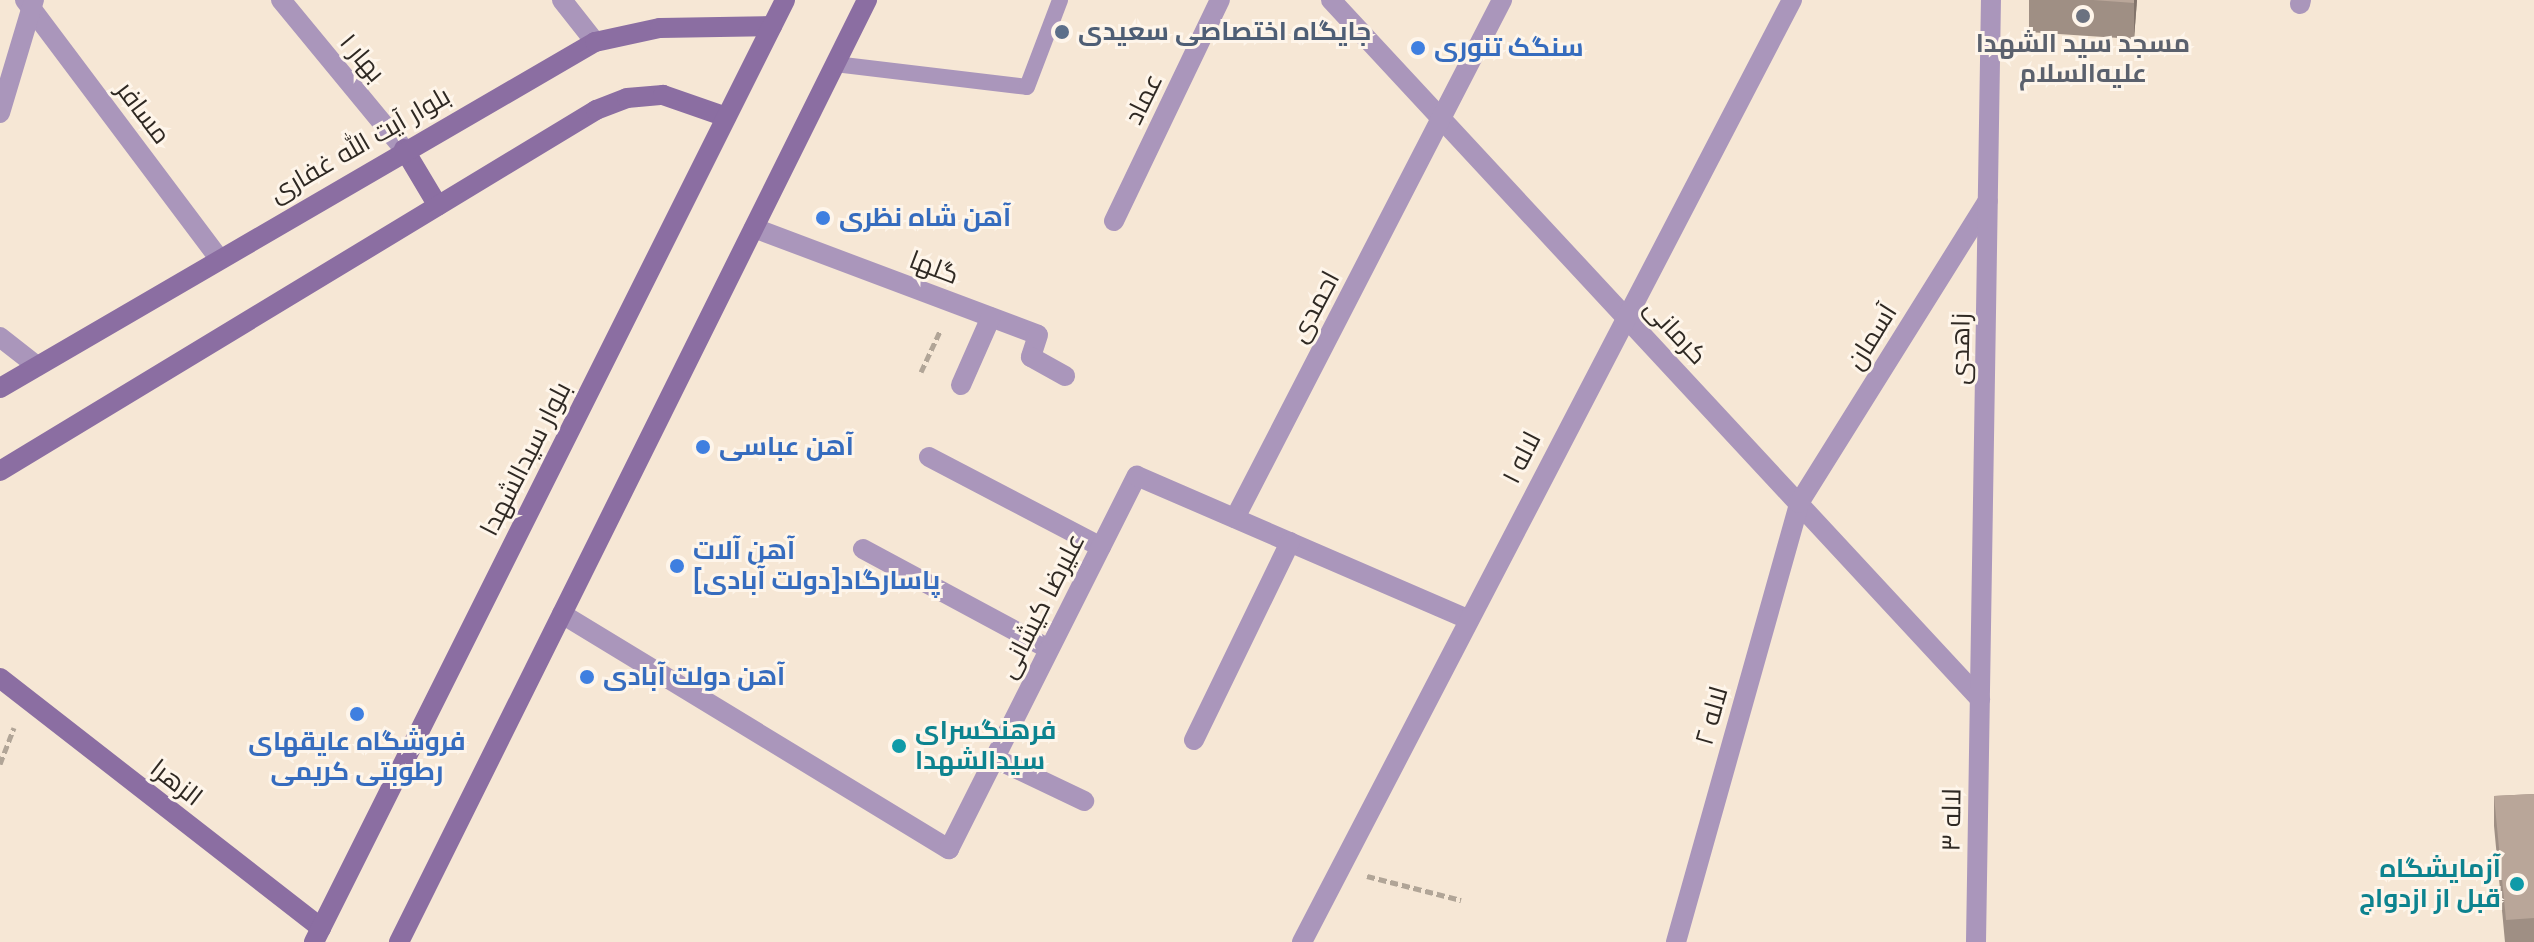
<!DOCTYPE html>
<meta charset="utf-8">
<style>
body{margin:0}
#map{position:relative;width:2534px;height:942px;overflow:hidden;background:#f6e7d5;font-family:"DM Sans",Cairo,sans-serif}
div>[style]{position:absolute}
.path>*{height:5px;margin-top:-2.5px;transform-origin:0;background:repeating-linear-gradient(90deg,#b1a597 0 8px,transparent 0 12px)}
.lane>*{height:16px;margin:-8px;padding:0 8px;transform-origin:8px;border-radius:8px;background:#aa96bb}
.street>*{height:20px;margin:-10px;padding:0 10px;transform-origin:10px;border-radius:10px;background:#aa96bb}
.secondary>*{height:20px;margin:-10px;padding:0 10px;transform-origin:10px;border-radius:10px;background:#8b6ea2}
.wall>*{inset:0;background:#9f8f84}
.shaded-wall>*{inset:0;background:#82746b}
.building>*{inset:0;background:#b9a699}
.dots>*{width:22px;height:22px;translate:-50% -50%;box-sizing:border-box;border:4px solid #fef5ea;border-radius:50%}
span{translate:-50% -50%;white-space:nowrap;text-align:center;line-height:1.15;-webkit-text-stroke:6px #fef5ea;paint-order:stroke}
.service-label{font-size:26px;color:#4e5e75;font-weight:700}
.left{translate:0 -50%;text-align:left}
.worship-label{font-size:26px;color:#5b616d;font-weight:700}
.shop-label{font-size:26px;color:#366cbe;font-weight:700}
.street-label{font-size:26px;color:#2f2923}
.culture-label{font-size:26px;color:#0d838f;font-weight:700}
.right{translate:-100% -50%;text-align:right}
</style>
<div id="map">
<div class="path">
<div style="left:921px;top:372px;width:47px;rotate:-65.1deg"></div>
<div style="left:0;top:764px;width:39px;rotate:-69deg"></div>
<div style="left:1367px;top:876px;width:97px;rotate:14.3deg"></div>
</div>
<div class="lane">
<div style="left:835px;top:64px;width:193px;rotate:6.8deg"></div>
<div style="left:1027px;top:87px;width:93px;rotate:-69.2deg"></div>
</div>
<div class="street">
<div style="left:25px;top:0;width:321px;rotate:53.1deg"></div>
<div style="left:281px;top:0;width:193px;rotate:50.5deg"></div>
<div style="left:562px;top:0;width:53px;rotate:51.8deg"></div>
<div style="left:1331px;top:0;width:954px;rotate:47.12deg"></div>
<div style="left:2300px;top:4px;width:4px;rotate:-76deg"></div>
<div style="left:0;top:113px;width:118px;rotate:-73.3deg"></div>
<div style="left:1114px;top:221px;width:245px;rotate:-64.4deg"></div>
<div style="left:754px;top:228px;width:303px;rotate:20.6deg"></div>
<div style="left:1038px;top:335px;width:23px;rotate:108deg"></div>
<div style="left:1031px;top:357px;width:39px;rotate:29deg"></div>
<div style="left:0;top:337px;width:47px;rotate:38.1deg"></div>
<div style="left:961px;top:385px;width:74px;rotate:-66.2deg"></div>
<div style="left:929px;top:457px;width:194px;rotate:27.6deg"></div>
<div style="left:1235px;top:518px;width:583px;rotate:-62.73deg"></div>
<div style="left:863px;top:549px;width:211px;rotate:28.3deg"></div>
<div style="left:562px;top:614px;width:453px;rotate:31.3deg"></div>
<div style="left:949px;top:849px;width:418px;rotate:-63.3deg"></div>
<div style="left:1137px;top:476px;width:361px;rotate:23.4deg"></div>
<div style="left:1194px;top:740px;width:220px;rotate:-64.1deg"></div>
<div style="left:994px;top:758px;width:100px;rotate:25.5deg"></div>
<div style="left:1302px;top:942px;width:1062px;rotate:-62.52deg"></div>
<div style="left:1676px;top:942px;width:456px;rotate:-74.3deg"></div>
<div style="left:1799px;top:503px;width:356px;rotate:-58deg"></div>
<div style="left:1976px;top:942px;width:942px;rotate:-89.09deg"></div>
</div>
<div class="secondary">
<div style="left:404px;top:149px;width:66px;rotate:59.2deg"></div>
<div style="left:0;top:388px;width:688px;rotate:-30.18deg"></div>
<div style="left:595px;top:42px;width:66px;rotate:-12.2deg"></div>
<div style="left:660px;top:28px;width:112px;rotate:-1deg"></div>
<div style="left:0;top:471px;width:697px;rotate:-31.2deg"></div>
<div style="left:596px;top:110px;width:33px;rotate:-21deg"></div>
<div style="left:627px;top:98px;width:36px;rotate:-5deg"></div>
<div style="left:663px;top:95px;width:67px;rotate:19.2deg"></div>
<div style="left:0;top:678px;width:407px;rotate:37.9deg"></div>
<div style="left:314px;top:942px;width:1053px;rotate:-63.43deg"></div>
<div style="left:399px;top:942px;width:1052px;rotate:-63.58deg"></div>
</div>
<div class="wall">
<div style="clip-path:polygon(2029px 0,2137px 0,2134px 39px,2029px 32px)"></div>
<div style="clip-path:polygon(2534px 794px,2534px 942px,2505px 942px,2494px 826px,2494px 796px)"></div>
</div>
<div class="shaded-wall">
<div style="clip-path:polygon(2134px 0,2137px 0,2134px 39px)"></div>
</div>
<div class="building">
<div style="clip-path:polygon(2093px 0,2134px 0,2134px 3px)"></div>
<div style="clip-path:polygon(2534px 794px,2534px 918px,2506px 920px,2494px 796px)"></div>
</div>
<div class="dots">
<div style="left:2083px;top:16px;background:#6b7280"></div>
<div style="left:1062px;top:32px;background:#5c6f8a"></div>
<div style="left:1418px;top:48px;background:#3f7fe0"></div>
<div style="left:823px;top:218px;background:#3f7fe0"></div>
<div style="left:703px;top:447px;background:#3f7fe0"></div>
<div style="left:677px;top:566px;background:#3f7fe0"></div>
<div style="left:587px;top:677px;background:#3f7fe0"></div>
<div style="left:357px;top:714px;background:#3f7fe0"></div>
<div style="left:899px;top:746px;background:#0f9aa8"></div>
<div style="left:2517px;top:884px;background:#0f9aa8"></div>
</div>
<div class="service-label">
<span class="left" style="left:1078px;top:32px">جایگاه اختصاصی سعیدی</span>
</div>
<div class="worship-label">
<span style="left:2083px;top:59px">مسجد سید الشهدا<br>علیه‌السلام</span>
</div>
<div class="shop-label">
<span class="left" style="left:1434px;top:48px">سنگک تنوری</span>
<span class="left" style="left:839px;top:218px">آهن شاه نظری</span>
<span class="left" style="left:719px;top:447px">آهن عباسی</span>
<span class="left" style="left:693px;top:566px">آهن آلات<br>پاسارگاد[دولت آبادی]</span>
<span class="left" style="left:603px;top:677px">آهن دولت آبادی</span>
<span style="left:357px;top:757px">فروشگاه عایقهای<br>رطوبتی کریمی</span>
</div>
<div class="street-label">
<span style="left:362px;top:58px;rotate:50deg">بهار ۱</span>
<span style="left:1144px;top:99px;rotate:-64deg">عماد</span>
<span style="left:143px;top:113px;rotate:53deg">مسافر</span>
<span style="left:360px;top:145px;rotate:-30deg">بلوار آیت الله غفاری</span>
<span style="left:934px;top:268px;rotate:21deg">گلها</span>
<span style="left:1315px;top:307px;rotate:-62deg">احمدی</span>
<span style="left:1675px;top:332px;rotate:47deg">کرمانی</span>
<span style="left:1872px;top:337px;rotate:-58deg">آسمان</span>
<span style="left:1961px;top:349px;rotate:-89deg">زاهدی</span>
<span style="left:1522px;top:458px;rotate:-63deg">لاله ۱</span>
<span style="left:526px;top:459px;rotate:-63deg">بلوار سیدالشهدا</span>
<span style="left:1042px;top:606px;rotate:-63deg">علیرضا کیشانی</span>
<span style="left:1712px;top:716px;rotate:-74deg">لاله ۲</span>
<span style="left:176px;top:783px;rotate:38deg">الزهرا</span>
<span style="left:1952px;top:820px;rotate:-89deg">لاله ۳</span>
</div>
<div class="culture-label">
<span class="left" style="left:915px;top:746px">فرهنگسرای<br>سیدالشهدا</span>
<span class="right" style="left:2501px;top:884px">آزمایشگاه<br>قبل از ازدواج</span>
</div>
</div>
